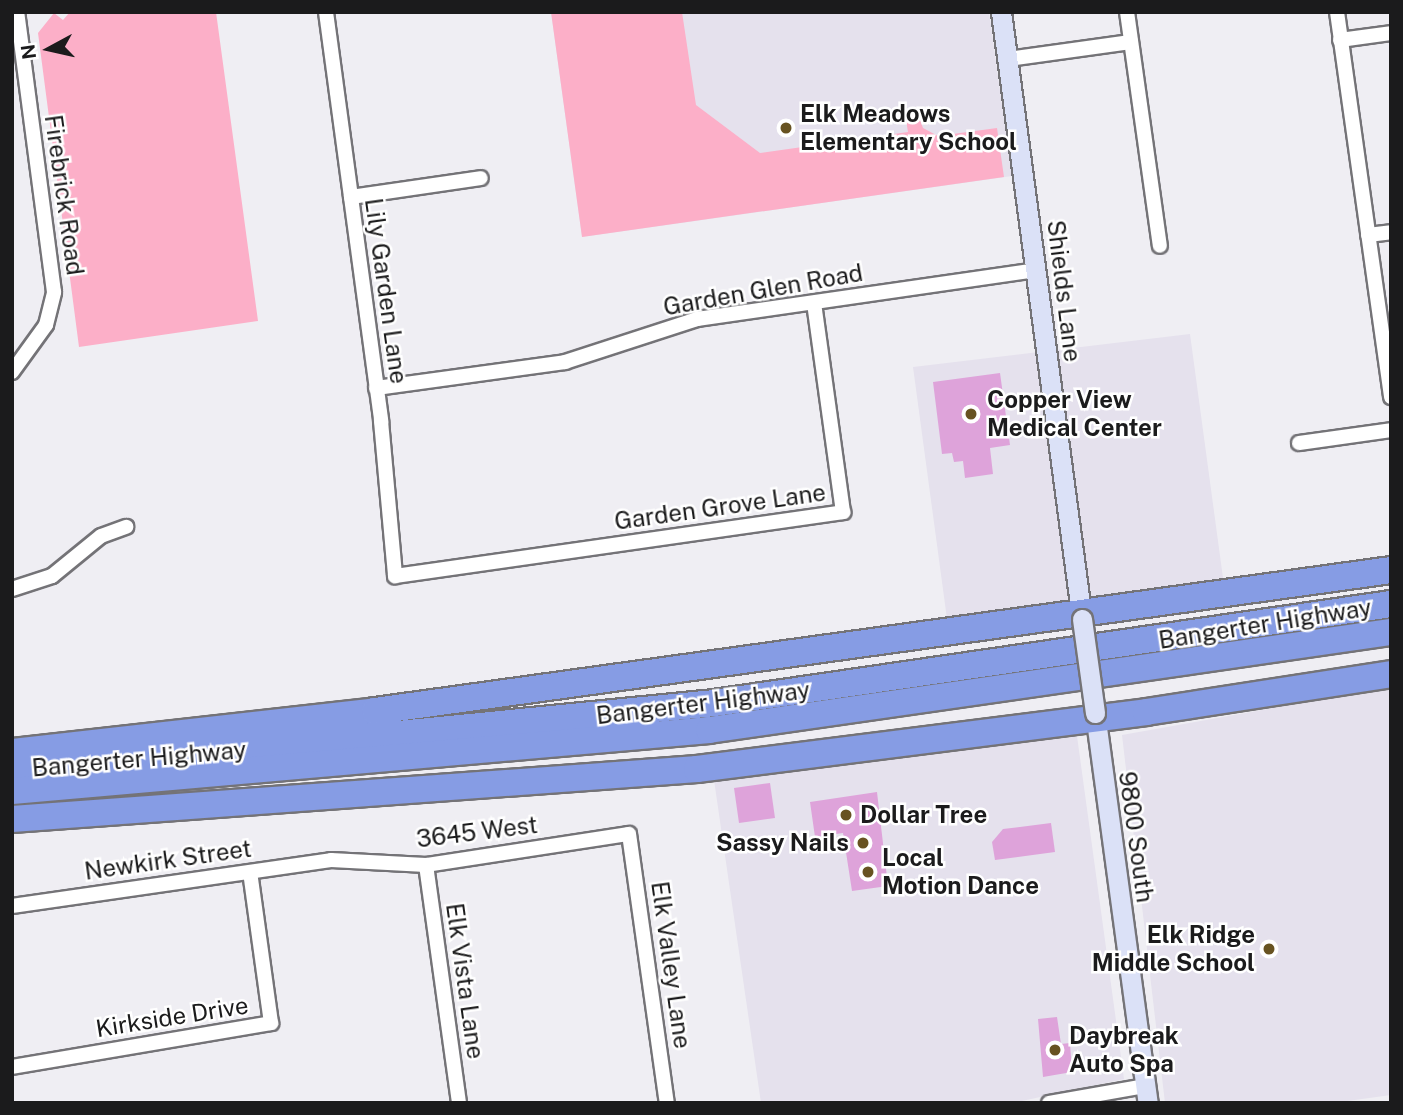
<!DOCTYPE html>
<style>
body{margin:0}
#map{position:relative;width:1403px;height:1115px;overflow:hidden;background:#efeef3;font-family:"Public Sans",sans-serif}
div>[style]{position:absolute}
.built>*{inset:0;background:#e5e1ed}
.green>*{inset:0;background:#fcafc8}
.building>*{inset:0;background:#dea3da}
.roads{filter:drop-shadow(2px 0 #747377) drop-shadow(-2px 0 #747377) drop-shadow(0 2px #747377) drop-shadow(0 -2px #747377)}
.street>*{height:14px;margin:-7px;padding:0 7px;transform-origin:7px;border-radius:7px;background:#fff}
.secondary>*{height:19px;margin:-9.5px;padding:0 9.5px;transform-origin:9.5px;border-radius:9.5px;background:#dbe1f7}
.highway>*{height:26px;margin:-13px;padding:0 13px;transform-origin:13px;border-radius:13px;background:#869ce4}
.bridges{filter:drop-shadow(2px 0 #747377) drop-shadow(-2px 0 #747377) drop-shadow(0 2px #747377) drop-shadow(0 -2px #747377)}
.secondary-bridge>*{height:19px;margin:-9.5px;padding:0 9.5px;transform-origin:9.5px;border-radius:9.5px;background:#dbe1f7}
.dots>*{width:19px;height:19px;translate:-50% -50%;box-sizing:border-box;border:4px solid #fff;border-radius:50%}
span{translate:-50% -50%;white-space:nowrap;text-align:center;line-height:1.15;-webkit-text-stroke:5px #fff;paint-order:stroke}
.poi-label{font-size:24px;color:#1b1b1c;font-weight:700}
.left{translate:0 -50%;text-align:left}
.right{translate:-100% -50%;text-align:right}
.street-label{font-size:24px;color:#1b1b1c}
.frame{position:absolute;inset:0;border:14px solid #1b1b1c;pointer-events:none}
.north{position:absolute;left:14px;top:14px;width:70px;height:70px;-webkit-text-stroke:5px #fff;paint-order:stroke;rotate:262deg;font-size:19px;font-weight:700;line-height:28px;text-align:center;color:#1b1b1c}
.north::after{content:'';display:block;margin:auto;width:24px;height:32px;background:#1b1b1c;clip-path:polygon(50% 0,100% 100%,50% 72%,0 100%)}
</style>
<div id="map">
<div class="built">
<div style="clip-path:polygon(551px 12px,989px 12px,1012px 176px,582px 237px)"></div>
<div style="clip-path:polygon(1190px 334px,1223px 578px,947px 619px,913px 367px)"></div>
<div style="clip-path:polygon(1391px 687px,1391px 1095px,1333px 1103px,1165px 1103px,1122px 735px)"></div>
<div style="clip-path:polygon(1077px 736px,1124px 1079px,1012px 1103px,761px 1103px,714px 780px)"></div>
</div>
<div class="green">
<div style="clip-path:polygon(70px 12px,216px 12px,258px 321px,79px 347px,38px 33px,54px 13px,63px 20px)"></div>
<div style="clip-path:polygon(551px 12px,682px 12px,696px 105px,760px 153px,908px 132px,905px 114px,917px 112px,923px 128px,938px 136px,997px 128px,1004px 177px,582px 237px)"></div>
</div>
<div class="building">
<div style="clip-path:polygon(1000px 373px,1010px 445px,990px 448px,993px 474px,965px 478px,963px 461px,954px 462px,952px 453px,942px 454px,933px 382px)"></div>
<div style="clip-path:polygon(770px 783px,775px 818px,739px 823px,734px 788px)"></div>
<div style="clip-path:polygon(877px 792px,888px 886px,852px 891px,843px 833px,815px 837px,810px 802px)"></div>
<div style="clip-path:polygon(1051px 823px,1055px 852px,995px 860px,992px 842px,1003px 829px)"></div>
<div style="clip-path:polygon(1057px 1017px,1061px 1044px,1070px 1043px,1072px 1072px,1043px 1077px,1038px 1019px)"></div>
</div>
<div class="roads">
<div class="street">
<div style="left:326px;top:12px;width:413px;rotate:82.3deg"></div>
<div style="left:381px;top:421px;width:156px;rotate:84.8deg"></div>
<div style="left:395px;top:576px;width:453px;rotate:-8.1deg"></div>
<div style="left:843px;top:512px;width:211px;rotate:-97.9deg"></div>
<div style="left:1127px;top:12px;width:236px;rotate:82deg"></div>
<div style="left:1337px;top:12px;width:389px;rotate:82deg"></div>
<div style="left:1340px;top:40px;width:51px;rotate:-7.8deg"></div>
<div style="left:1008px;top:59px;width:124px;rotate:-7.9deg"></div>
<div style="left:351px;top:197px;width:131px;rotate:-8.3deg"></div>
<div style="left:1368px;top:235px;width:23px;rotate:-7deg"></div>
<div style="left:12px;top:372px;width:58px;rotate:-54.1deg"></div>
<div style="left:46px;top:325px;width:34px;rotate:-76deg"></div>
<div style="left:54px;top:292px;width:282px;rotate:-97.5deg"></div>
<div style="left:376px;top:388px;width:191px;rotate:-7.8deg"></div>
<div style="left:565px;top:362px;width:139px;rotate:-18deg"></div>
<div style="left:697px;top:319px;width:344px;rotate:-8.2deg"></div>
<div style="left:1299px;top:443px;width:93px;rotate:-8deg"></div>
<div style="left:12px;top:589px;width:42px;rotate:-18deg"></div>
<div style="left:52px;top:576px;width:63px;rotate:-39.2deg"></div>
<div style="left:101px;top:536px;width:27px;rotate:-20deg"></div>
<div style="left:426px;top:865px;width:240px;rotate:82.1deg"></div>
<div style="left:12px;top:906px;width:322px;rotate:-8.2deg"></div>
<div style="left:331px;top:860px;width:95px;rotate:3deg"></div>
<div style="left:426px;top:865px;width:205px;rotate:-8.7deg"></div>
<div style="left:629px;top:834px;width:272px;rotate:82deg"></div>
<div style="left:12px;top:1067px;width:263px;rotate:-9.6deg"></div>
<div style="left:271px;top:1023px;width:152px;rotate:-97.9deg"></div>
<div style="left:1049px;top:1103px;width:97px;rotate:-10deg"></div>
</div>
<div class="secondary">
<div style="left:1001px;top:12px;width:612px;rotate:82.4deg"></div>
<div style="left:1095px;top:713px;width:394px;rotate:82.3deg"></div>
</div>
<div class="highway">
<div style="left:12px;top:752px;width:365px;rotate:-6.4deg"></div>
<div style="left:375px;top:711px;width:1026px;rotate:-7.9deg"></div>
<div style="left:12px;top:772px;width:705px;rotate:-5.61deg"></div>
<div style="left:714px;top:703px;width:684px;rotate:-8.32deg"></div>
<div style="left:12px;top:791px;width:700px;rotate:-5deg"></div>
<div style="left:709px;top:730px;width:689px;rotate:-8.18deg"></div>
<div style="left:12px;top:819px;width:687px;rotate:-4.17deg"></div>
<div style="left:697px;top:769px;width:453px;rotate:-7.2deg"></div>
<div style="left:1146px;top:712px;width:248px;rotate:-8.8deg"></div>
</div>
</div>
<div class="bridges">
<div class="secondary-bridge">
<div style="left:1082px;top:619px;width:95px;rotate:82.1deg"></div>
</div>
</div>
<div class="dots">
<div style="left:786px;top:128px;background:#675221"></div>
<div style="left:971px;top:414px;background:#675221"></div>
<div style="left:846px;top:815px;background:#675221"></div>
<div style="left:863px;top:843px;background:#675221"></div>
<div style="left:868px;top:872px;background:#675221"></div>
<div style="left:1269px;top:949px;background:#675221"></div>
<div style="left:1055px;top:1050px;background:#675221"></div>
</div>
<div class="poi-label">
<span class="left" style="left:800px;top:128px">Elk Meadows<br>Elementary School</span>
<span class="left" style="left:987px;top:414px">Copper View<br>Medical Center</span>
<span class="left" style="left:860px;top:815px">Dollar Tree</span>
<span class="right" style="left:849px;top:843px">Sassy Nails</span>
<span class="left" style="left:882px;top:872px">Local<br>Motion Dance</span>
<span class="right" style="left:1255px;top:949px">Elk Ridge<br>Middle School</span>
<span class="left" style="left:1069px;top:1050px">Daybreak<br>Auto Spa</span>
</div>
<div class="street-label">
<span style="left:64px;top:195px;rotate:82deg">Firebrick Road</span>
<span style="left:763px;top:290px;rotate:-10deg">Garden Glen Road</span>
<span style="left:386px;top:291px;rotate:82deg">Lily Garden Lane</span>
<span style="left:1064px;top:291px;rotate:83deg">Shields Lane</span>
<span style="left:720px;top:507px;rotate:-8deg">Garden Grove Lane</span>
<span style="left:1265px;top:624px;rotate:-9deg">Bangerter Highway</span>
<span style="left:703px;top:703px;rotate:-7deg">Bangerter Highway</span>
<span style="left:139px;top:759px;rotate:-5deg">Bangerter Highway</span>
<span style="left:477px;top:832px;rotate:-7deg">3645 West</span>
<span style="left:1136px;top:837px;rotate:82deg">9800 South</span>
<span style="left:168px;top:860px;rotate:-8deg">Newkirk Street</span>
<span style="left:671px;top:965px;rotate:82deg">Elk Valley Lane</span>
<span style="left:465px;top:981px;rotate:82deg">Elk Vista Lane</span>
<span style="left:172px;top:1017px;rotate:-9deg">Kirkside Drive</span>
</div>
<div class="frame"></div>
<div class="north">N</div>
</div>
